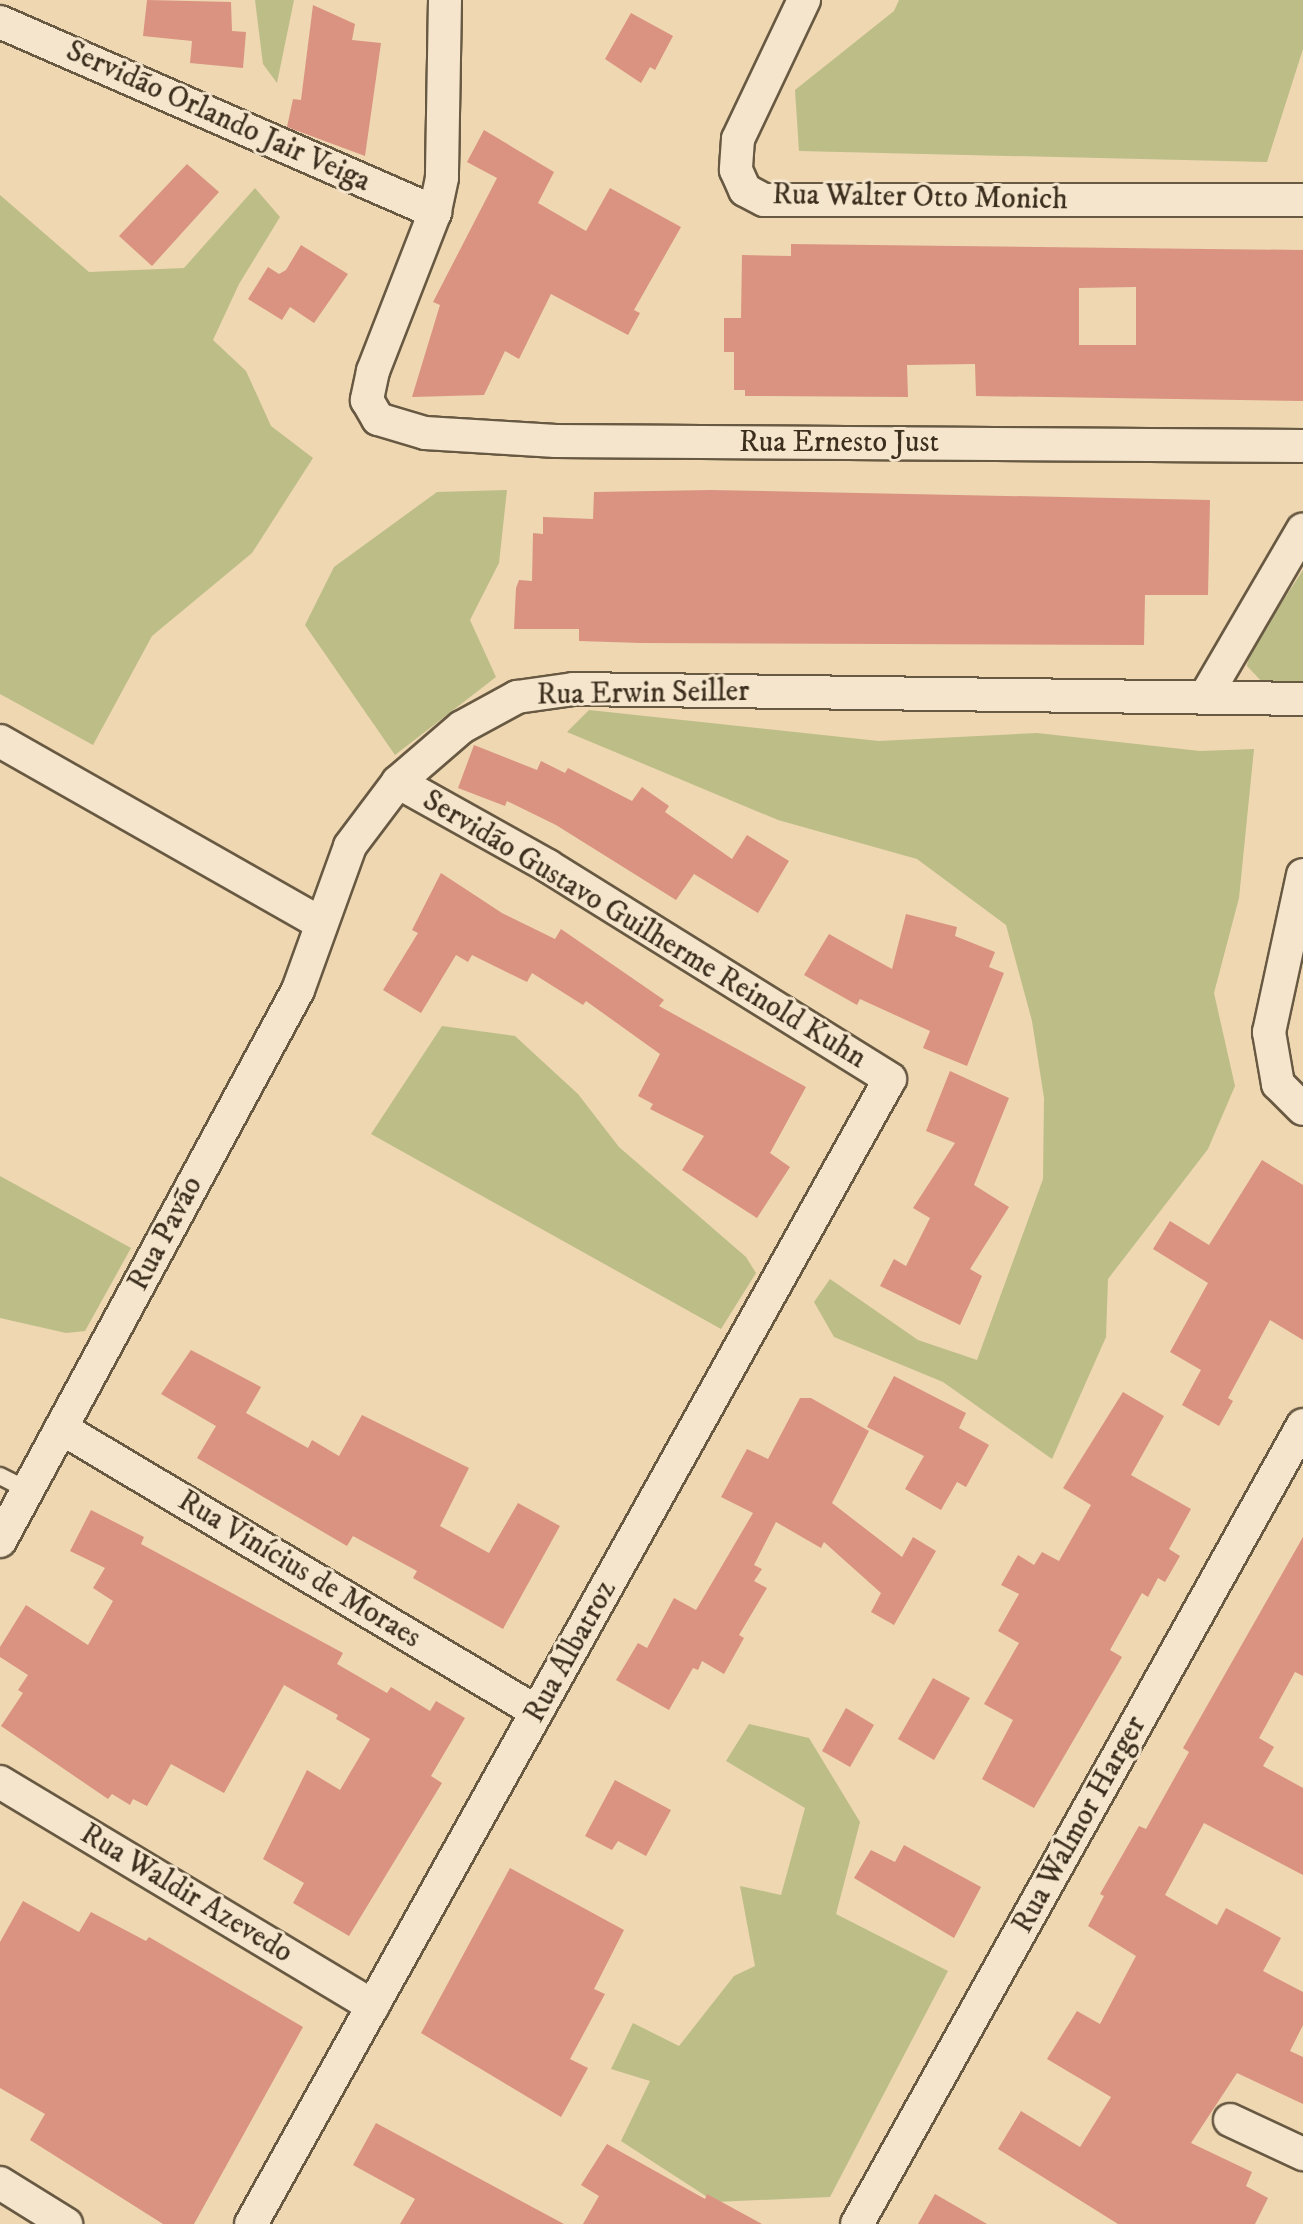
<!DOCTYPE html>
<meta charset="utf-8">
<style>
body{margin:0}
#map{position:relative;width:1303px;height:2224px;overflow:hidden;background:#eed7b1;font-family:"IM FELL DW Pica",serif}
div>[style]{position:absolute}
.green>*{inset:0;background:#bdbd88}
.building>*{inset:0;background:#da9381}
.roads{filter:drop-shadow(2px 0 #685943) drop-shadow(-2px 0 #685943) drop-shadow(0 2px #685943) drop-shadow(0 -2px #685943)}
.lane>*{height:16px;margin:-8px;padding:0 8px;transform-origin:8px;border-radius:8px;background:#f4e5cc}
.street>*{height:32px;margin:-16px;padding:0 16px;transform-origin:16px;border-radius:16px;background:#f4e5cc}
span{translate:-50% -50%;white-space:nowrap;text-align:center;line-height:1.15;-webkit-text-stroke:6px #f4e5cc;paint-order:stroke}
.street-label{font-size:30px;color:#3c2f1e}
</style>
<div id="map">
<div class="green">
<div style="clip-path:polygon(255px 0,294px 0,277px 83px,263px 64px)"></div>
<div style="clip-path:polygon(899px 0,1303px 0,1303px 49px,1267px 162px,799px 151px,795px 90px,894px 11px)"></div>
<div style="clip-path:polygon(255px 188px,280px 217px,239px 284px,213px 340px,246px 371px,271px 426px,313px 458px,252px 553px,152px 636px,93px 745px,0 694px,0 195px,89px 272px,184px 268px)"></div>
<div style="clip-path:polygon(507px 490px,499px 563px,470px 620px,496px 677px,395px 755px,305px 625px,334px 567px,437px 492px)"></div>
<div style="clip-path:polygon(1303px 570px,1303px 688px,1266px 686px,1247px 666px,1249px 652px)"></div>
<div style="clip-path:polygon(589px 710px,879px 741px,1037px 733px,1200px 751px,1254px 749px,1239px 898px,1214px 993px,1235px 1086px,1208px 1149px,1108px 1279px,1106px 1337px,1052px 1459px,943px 1382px,834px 1337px,814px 1302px,830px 1279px,918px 1340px,977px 1360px,1043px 1179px,1044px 1098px,1032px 1021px,1006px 925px,917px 859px,778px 820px,567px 732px)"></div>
<div style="clip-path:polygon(442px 1026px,515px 1036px,578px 1094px,619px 1147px,746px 1257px,756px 1273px,721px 1329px,371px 1134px)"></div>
<div style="clip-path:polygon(0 1176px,131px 1248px,85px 1331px,66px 1333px,0 1318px)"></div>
<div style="clip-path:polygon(749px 1724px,809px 1738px,860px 1822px,836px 1914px,948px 1971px,830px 2197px,715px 2202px,621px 2141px,650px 2081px,611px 2069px,633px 2023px,679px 2046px,734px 1976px,755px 1966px,740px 1886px,781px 1895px,805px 1808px,726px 1761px)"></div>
</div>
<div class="building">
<div style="clip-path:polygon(147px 0,231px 2px,232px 31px,246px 32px,243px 68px,190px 63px,192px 41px,143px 36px)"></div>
<div style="clip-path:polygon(313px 5px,355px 24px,352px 40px,381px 43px,365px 156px,287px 127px,293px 99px,301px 100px)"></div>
<div style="clip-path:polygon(631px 13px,673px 36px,655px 70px,650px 67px,641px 83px,605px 59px)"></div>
<div style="clip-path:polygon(484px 130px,554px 172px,538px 203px,586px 231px,610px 188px,681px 227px,634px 310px,640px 313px,628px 335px,551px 294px,519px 359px,505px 351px,484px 395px,412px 397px,440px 305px,433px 302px,497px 178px,467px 162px)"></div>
<div style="clip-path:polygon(187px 164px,219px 192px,152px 266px,119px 236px)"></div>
<div style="clip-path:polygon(evenodd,791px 244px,1303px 250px,1303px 401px,976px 396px,975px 364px,907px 365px,908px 397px,745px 396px,745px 390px,734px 390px,734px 352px,724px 352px,724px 318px,741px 318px,742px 255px,791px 256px,791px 244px,1136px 287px,1136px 345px,1079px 345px,1079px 288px,1136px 287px)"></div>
<div style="clip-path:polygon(301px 245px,348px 274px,314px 323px,290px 307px,282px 320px,248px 299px,268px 267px,279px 274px,286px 270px)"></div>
<div style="clip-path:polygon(711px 490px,1210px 500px,1208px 595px,1145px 595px,1144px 645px,641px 643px,579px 641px,579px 629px,514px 629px,516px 588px,519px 580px,532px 581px,533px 533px,543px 534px,543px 517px,593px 519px,594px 492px)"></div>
<div style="clip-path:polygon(474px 745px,537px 770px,541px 761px,565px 773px,568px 768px,632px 801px,642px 787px,669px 806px,665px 812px,732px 859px,747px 835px,789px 861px,758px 913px,694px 874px,676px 900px,556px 825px,507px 801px,505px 806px,458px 788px)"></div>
<div style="clip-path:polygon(441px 873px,502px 913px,555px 939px,561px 929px,664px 1000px,659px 1006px,806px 1087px,770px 1153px,790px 1167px,757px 1218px,682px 1170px,704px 1136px,650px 1109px,653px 1104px,638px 1096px,660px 1054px,586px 1001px,583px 1005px,532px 973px,527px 982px,472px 955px,468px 962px,456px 955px,421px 1013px,383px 990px,418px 933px,412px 930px)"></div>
<div style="clip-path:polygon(906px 914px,957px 927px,955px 936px,995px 952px,989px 967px,1004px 973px,967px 1066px,923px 1048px,930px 1031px,860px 999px,857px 1005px,804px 975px,829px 934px,892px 969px)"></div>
<div style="clip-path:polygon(950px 1071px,1009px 1098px,974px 1185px,1009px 1207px,970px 1269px,982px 1276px,960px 1325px,880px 1286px,894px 1259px,906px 1266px,930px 1218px,913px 1208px,955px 1143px,926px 1131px)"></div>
<div style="clip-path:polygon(1262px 1160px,1303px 1185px,1303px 1340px,1270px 1320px,1228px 1398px,1233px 1401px,1219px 1426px,1182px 1405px,1201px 1370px,1170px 1352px,1208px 1283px,1153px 1249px,1170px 1221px,1209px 1245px)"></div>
<div style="clip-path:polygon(191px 1350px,261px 1387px,246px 1413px,308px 1448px,312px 1440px,339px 1456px,362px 1415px,469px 1468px,440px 1526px,489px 1553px,518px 1503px,560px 1526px,503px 1629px,413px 1578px,417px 1571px,353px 1536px,347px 1546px,197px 1458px,216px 1426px,161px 1394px)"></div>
<div style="clip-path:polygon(894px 1376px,966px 1413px,959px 1428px,989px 1445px,966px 1487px,957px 1482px,941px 1510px,905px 1489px,924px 1456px,867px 1427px)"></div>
<div style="clip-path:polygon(1123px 1392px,1164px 1416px,1131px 1475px,1191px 1509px,1169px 1549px,1180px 1556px,1165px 1582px,1158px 1578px,1148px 1597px,1142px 1593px,1110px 1650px,1122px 1657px,1034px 1808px,982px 1779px,1013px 1720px,984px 1704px,1019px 1643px,998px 1631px,1019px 1594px,1001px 1585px,1018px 1555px,1034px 1565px,1042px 1552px,1059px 1561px,1091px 1505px,1063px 1488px)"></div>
<div style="clip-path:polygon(800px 1398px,811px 1398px,869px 1431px,832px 1503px,902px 1557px,913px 1537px,936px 1551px,894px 1625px,871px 1612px,881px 1593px,824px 1542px,821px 1548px,776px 1522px,754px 1565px,762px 1569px,754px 1581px,767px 1588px,739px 1635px,744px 1638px,724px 1674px,702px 1661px,698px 1670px,693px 1668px,669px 1710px,616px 1680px,638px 1643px,647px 1648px,674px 1598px,696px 1610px,753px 1513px,721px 1497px,747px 1449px,768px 1459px)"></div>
<div style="clip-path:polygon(91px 1510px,144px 1537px,141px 1544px,343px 1653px,337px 1664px,387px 1693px,391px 1687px,430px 1711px,436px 1701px,465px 1718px,431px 1776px,442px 1783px,349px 1936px,293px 1903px,304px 1883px,263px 1859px,307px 1770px,340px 1790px,370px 1739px,336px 1719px,338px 1715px,284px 1685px,224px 1793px,171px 1764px,147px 1806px,133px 1799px,130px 1805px,112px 1794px,108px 1799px,1px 1726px,23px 1693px,18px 1690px,28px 1675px,0 1657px,0 1647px,26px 1605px,88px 1645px,113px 1601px,93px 1588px,105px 1568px,70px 1551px)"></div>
<div style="clip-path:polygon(1303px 1537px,1303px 1676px,1295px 1672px,1259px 1738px,1274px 1747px,1263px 1766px,1303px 1788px,1303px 1875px,1204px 1823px,1165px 1895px,1217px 1925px,1226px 1908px,1281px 1938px,1263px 1971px,1303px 1992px,1303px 2025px,1290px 2051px,1303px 2057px,1303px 2104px,1237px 2073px,1191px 2143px,1252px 2172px,1246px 2186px,1268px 2198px,1255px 2224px,1118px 2224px,998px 2149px,1021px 2111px,1080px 2147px,1111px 2097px,1047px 2059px,1077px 2011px,1100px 2024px,1136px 1956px,1088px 1926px,1104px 1896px,1100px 1894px,1139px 1826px,1146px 1829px,1189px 1752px,1183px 1748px)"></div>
<div style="clip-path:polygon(933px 1678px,970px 1698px,934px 1760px,898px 1739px)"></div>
<div style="clip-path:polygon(846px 1708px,874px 1725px,850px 1767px,822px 1751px)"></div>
<div style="clip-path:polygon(615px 1780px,671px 1810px,646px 1856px,618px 1841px,612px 1850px,585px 1836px)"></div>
<div style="clip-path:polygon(904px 1845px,981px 1887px,954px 1938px,854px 1878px,871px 1850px,895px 1862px)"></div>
<div style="clip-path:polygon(510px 1868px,624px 1930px,594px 1989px,605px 1994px,570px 2059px,588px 2068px,561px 2117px,421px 2033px)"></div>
<div style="clip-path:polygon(23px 1901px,79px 1932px,91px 1912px,146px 1941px,149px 1937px,303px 2027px,194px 2224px,163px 2224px,30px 2140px,45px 2114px,0 2088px,0 1942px)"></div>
<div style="clip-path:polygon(376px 2123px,564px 2224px,400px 2224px,415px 2199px,353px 2165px)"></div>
<div style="clip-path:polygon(607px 2144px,705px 2199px,707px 2194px,762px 2224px,583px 2224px,599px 2196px,581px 2185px)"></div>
<div style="clip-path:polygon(935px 2194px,987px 2224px,918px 2224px)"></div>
</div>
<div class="roads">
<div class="lane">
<div style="left:0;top:1476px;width:30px;rotate:27deg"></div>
</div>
<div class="street">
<div style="left:445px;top:0;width:178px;rotate:91deg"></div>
<div style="left:442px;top:178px;width:35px;rotate:102deg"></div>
<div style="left:435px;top:212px;width:171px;rotate:111.3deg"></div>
<div style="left:373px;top:371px;width:30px;rotate:102deg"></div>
<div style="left:367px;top:400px;width:22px;rotate:60deg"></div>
<div style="left:378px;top:419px;width:49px;rotate:16.6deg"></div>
<div style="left:425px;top:433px;width:131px;rotate:3.5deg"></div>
<div style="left:556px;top:441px;width:747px;rotate:0.38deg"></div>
<div style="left:804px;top:0;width:154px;rotate:115.4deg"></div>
<div style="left:738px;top:139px;width:31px;rotate:94deg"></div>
<div style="left:736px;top:170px;width:22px;rotate:66deg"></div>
<div style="left:745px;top:190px;width:21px;rotate:28deg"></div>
<div style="left:764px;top:200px;width:539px"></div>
<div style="left:0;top:22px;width:475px;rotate:23.6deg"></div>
<div style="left:1205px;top:697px;width:194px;rotate:-59.7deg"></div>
<div style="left:0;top:741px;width:367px;rotate:29.6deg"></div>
<div style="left:1303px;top:875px;width:161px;rotate:102.2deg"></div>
<div style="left:1269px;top:1032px;width:53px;rotate:80.2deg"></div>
<div style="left:1278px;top:1084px;width:35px;rotate:45deg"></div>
<div style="left:61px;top:1428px;width:554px;rotate:30.82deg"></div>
<div style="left:0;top:1541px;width:626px;rotate:-61.59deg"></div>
<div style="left:298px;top:990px;width:153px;rotate:-70.1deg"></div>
<div style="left:350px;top:846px;width:80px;rotate:-53.1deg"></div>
<div style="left:398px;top:782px;width:84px;rotate:-40.7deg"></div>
<div style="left:462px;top:727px;width:63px;rotate:-28.6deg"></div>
<div style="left:517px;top:697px;width:57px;rotate:-8.1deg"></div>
<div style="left:573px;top:689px;width:730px;rotate:0.78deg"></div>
<div style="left:0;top:1782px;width:435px;rotate:31deg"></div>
<div style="left:1230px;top:2120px;width:81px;rotate:25deg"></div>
<div style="left:0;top:2183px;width:78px;rotate:31.8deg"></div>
<div style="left:251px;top:2224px;width:1311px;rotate:-60.84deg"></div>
<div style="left:890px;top:1079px;width:403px;rotate:-148.1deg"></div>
<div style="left:548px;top:866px;width:172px;rotate:-150.8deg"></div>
<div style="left:857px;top:2224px;width:915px;rotate:-60.83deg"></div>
</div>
</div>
<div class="street-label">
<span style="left:218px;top:117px;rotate:24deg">Servidão Orlando Jair Veiga</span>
<span style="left:920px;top:198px;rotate:1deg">Rua Walter Otto Monich</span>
<span style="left:839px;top:443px">Rua Ernesto Just</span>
<span style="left:643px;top:694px;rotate:-1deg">Rua Erwin Seiller</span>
<span style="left:644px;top:930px;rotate:31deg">Servidão Gustavo Guilherme Reinold Kuhn</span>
<span style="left:166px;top:1234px;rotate:-62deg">Rua Pavão</span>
<span style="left:299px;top:1570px;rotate:31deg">Rua Vinícius de Moraes</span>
<span style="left:571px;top:1652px;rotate:-61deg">Rua Albatroz</span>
<span style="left:1080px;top:1825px;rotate:-61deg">Rua Walmor Harger</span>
<span style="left:186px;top:1894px;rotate:31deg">Rua Waldir Azevedo</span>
</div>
</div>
